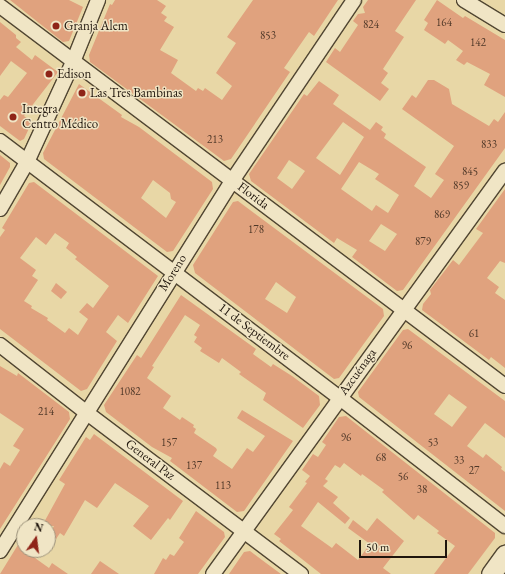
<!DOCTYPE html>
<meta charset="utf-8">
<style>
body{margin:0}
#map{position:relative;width:505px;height:574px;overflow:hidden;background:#e8d7a6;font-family:"EB Garamond",serif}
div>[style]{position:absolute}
.building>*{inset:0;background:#e0a27e}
.roads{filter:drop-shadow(1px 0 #514632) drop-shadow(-1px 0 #514632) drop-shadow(0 1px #514632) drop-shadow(0 -1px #514632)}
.street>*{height:14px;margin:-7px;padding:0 7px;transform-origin:7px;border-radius:7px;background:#f0e5c5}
.secondary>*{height:19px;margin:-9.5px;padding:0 9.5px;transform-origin:9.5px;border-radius:9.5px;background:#f0e5c5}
.dots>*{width:11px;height:11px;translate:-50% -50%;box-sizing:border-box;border:2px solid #f0e5c5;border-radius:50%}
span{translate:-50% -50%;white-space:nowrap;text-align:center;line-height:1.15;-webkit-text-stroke:3px #f0e5c5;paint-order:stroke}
.number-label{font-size:11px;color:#4f3828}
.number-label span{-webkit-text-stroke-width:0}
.poi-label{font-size:13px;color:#1f150c}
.left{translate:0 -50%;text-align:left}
.street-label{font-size:13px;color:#1f150c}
.north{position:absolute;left:16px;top:518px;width:40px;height:40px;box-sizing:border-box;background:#f0e5c5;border:1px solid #9c927b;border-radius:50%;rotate:14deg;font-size:11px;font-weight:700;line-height:16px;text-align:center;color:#1f150c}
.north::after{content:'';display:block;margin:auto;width:14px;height:18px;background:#8f2418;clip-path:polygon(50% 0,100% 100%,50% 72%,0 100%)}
.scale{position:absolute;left:359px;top:540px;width:88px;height:18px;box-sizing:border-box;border:2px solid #1f150c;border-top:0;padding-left:5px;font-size:12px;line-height:14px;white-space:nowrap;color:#1f150c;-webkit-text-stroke:3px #f0e5c5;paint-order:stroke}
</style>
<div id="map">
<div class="building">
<div style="clip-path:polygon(10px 0,69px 0,83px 7px,69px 41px,63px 42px)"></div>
<div style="clip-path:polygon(115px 0,157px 0,166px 6px,161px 13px,167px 17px,164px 21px,174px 27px,160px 50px,178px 60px,171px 73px,196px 91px,198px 88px,203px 91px,205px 88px,222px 100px,232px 86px,216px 73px,236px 43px,227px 37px,253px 0,338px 0,314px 36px,309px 32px,284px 68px,290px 72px,231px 159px,224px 161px,90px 62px,89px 55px,110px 4px,112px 5px)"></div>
<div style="clip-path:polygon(368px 0,416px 0,395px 31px,404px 37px,383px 69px,388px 73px,381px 83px,389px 89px,380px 101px,326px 62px,335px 48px,340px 52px,358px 25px,353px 21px,358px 14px,365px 13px,363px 7px)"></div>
<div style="clip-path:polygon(437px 0,463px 18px,465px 16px,505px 40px,505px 97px,484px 85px,490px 74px,467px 62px,464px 65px,456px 60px,463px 51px,448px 40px,445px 44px,424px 30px,428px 23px,424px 20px)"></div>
<div style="clip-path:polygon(0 22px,16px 35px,16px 38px,21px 42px,16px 47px,32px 60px,35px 55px,58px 72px,24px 116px,32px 122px,24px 139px,20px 141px,0 126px,0 100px,4px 95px,8px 97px,27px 73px,11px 61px,0 76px)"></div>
<div style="clip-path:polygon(evenodd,428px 80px,434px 80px,449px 89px,452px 104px,489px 126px,494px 119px,498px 122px,505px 112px,505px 148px,403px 290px,397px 291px,352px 257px,357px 250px,337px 238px,334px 243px,251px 181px,249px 174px,304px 94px,307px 96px,319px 81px,339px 95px,333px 104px,370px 130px,376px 122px,383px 127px,381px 130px,386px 134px,384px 138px,426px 167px,414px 186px,431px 198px,444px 180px,435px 174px,454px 146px,402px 109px,412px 95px,416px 98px,428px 80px,343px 122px,364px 137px,340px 175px,316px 158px,343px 122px,428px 80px,289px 160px,305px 171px,292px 189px,277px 178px,289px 160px,428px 80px,359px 162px,379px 174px,375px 179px,399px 195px,388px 213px,376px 205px,372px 211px,341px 189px,359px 162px,428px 80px,381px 224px,397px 234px,385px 251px,369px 241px,381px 224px)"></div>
<div style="clip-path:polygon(evenodd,79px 84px,122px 115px,121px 117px,139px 127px,212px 182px,213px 189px,173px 251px,167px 252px,44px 159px,43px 153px,79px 84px,153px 180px,170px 193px,171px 199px,176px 202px,166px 218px,141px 198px,153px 180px)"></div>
<div style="clip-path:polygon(0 155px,10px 163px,10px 167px,0 185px)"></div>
<div style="clip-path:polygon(evenodd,34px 182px,158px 276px,128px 323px,118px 315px,106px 332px,117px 341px,87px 389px,81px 391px,0 329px,0 237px,5px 230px,2px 228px,29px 183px,34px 182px,55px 233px,69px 243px,66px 248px,77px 257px,75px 259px,109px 286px,93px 308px,87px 303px,79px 312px,88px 319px,78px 335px,69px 328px,65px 333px,47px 320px,48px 318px,31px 308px,32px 306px,24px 301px,38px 280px,32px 276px,36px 270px,20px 258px,36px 237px,46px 245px,55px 233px)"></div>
<div style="clip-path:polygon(505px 189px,505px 263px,500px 261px,487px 278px,499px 287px,495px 293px,505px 300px,505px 368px,491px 357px,489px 360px,422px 310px,423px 304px,431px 294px,430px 290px,453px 260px,459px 265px,483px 233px,476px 229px)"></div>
<div style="clip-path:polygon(evenodd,238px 201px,383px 309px,384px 316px,339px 378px,334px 379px,195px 273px,193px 265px,233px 202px,238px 201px,276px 282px,296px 297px,287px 313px,265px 299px,276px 282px)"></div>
<div style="clip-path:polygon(56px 283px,67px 292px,61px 299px,51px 291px)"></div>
<div style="clip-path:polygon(181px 295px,256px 349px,253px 354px,271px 367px,273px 364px,292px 376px,319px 396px,320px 405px,303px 428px,263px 400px,266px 393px,239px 374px,241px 372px,222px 358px,219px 363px,200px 351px,202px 348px,194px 342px,197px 337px,194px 335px,200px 325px,185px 315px,152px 366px,154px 367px,147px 378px,171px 396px,163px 408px,180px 420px,182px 417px,194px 425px,193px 427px,196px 429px,194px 433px,216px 448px,217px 450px,213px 456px,232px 469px,247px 448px,253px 452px,265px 436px,237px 418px,242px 410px,293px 441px,244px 511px,237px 512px,170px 461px,172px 458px,152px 447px,106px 412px,104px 405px,137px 355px,141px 358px)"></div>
<div style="clip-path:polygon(evenodd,408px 329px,505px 401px,505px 438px,485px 423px,467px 446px,483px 458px,486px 454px,502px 467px,501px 469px,505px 472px,505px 511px,359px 397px,358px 392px,403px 330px,408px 329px,449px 394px,467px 407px,452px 427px,434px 414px,449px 394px)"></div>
<div style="clip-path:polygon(0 366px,17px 376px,18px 373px,69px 412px,70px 419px,0 529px,0 469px,4px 462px,10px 466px,20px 450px,13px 446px,24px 429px,0 413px)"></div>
<div style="clip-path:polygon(346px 416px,495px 533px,495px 538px,468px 574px,434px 574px,455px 546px,437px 533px,439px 531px,418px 515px,414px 520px,382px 492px,384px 490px,362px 474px,361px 476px,344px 463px,340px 468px,335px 465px,325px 479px,328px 481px,323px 486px,338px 497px,333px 503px,350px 518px,345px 524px,318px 502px,301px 526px,332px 548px,336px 543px,358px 560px,370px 544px,348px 528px,353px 520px,367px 531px,377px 518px,404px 541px,383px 568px,391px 574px,321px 574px,279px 541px,281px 539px,274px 534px,293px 510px,289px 507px,307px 483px,305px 482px,310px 476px,302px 470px,313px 454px,318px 457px,326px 445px,322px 442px,339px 417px)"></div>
<div style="clip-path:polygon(94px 434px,183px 501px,170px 520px,168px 518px,151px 540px,133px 526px,149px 506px,115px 483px,97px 508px,85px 500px,64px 536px,60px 533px,56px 539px,49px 534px,54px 526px,42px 526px,65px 484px,59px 480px,86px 437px,90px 440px)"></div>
<div style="clip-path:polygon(196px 511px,224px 532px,225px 537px,198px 574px,154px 574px,163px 558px,166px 560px,170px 554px,174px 556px,184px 542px,179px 538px)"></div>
<div style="clip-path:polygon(24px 535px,24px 550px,40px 550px,35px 558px,49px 568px,52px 563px,68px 574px,0 574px)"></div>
<div style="clip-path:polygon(250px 551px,266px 563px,281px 574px,229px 574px,244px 552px)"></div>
<div style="clip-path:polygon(100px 561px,119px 574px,91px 574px)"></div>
</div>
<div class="roads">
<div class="street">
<div style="left:464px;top:0;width:48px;rotate:31.4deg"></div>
<div style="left:0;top:6px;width:632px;rotate:36.96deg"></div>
<div style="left:0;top:141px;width:426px;rotate:37.1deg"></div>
<div style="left:340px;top:398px;width:209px;rotate:37.8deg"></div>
<div style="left:0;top:209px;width:54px;rotate:-60.1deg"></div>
<div style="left:27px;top:162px;width:110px;rotate:-65.3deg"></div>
<div style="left:73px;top:62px;width:67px;rotate:-68deg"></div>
<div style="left:0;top:345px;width:110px;rotate:38deg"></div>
<div style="left:87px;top:413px;width:268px;rotate:37deg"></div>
<div style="left:0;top:551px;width:437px;rotate:-57.9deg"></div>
<div style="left:232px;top:181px;width:218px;rotate:-56deg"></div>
<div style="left:213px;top:574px;width:498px;rotate:-54.1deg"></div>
</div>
<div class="secondary">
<div style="left:491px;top:574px;width:24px;rotate:-54deg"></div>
</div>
</div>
<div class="dots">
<div style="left:56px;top:26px;background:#8f2418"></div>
<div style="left:49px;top:74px;background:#8f2418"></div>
<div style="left:82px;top:93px;background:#8f2418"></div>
<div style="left:13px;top:117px;background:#8f2418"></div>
</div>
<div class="number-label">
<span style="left:444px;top:22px">164</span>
<span style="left:371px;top:24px">824</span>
<span style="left:268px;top:35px">853</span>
<span style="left:478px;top:42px">142</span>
<span style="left:215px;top:139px">213</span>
<span style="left:489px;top:144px">833</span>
<span style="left:470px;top:171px">845</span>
<span style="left:461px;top:185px">859</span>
<span style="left:442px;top:214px">869</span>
<span style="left:256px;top:229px">178</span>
<span style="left:423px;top:241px">879</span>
<span style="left:474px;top:333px">61</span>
<span style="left:407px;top:345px">96</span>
<span style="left:130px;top:391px">1082</span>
<span style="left:46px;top:411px">214</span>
<span style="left:346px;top:437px">96</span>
<span style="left:169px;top:442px">157</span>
<span style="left:433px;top:442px">53</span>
<span style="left:381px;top:457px">68</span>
<span style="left:459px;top:460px">33</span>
<span style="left:194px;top:465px">137</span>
<span style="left:474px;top:470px">27</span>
<span style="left:403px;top:476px">56</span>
<span style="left:223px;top:485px">113</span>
<span style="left:422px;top:489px">38</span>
</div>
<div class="poi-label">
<span class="left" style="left:64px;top:26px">Granja Alem</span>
<span class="left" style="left:57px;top:74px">Edison</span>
<span class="left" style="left:90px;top:93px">Las Tres Bambinas</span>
<span class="left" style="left:22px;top:117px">Integra<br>Centro Médico</span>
</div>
<div class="street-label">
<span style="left:253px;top:196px;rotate:37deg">Florida</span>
<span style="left:173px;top:273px;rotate:-58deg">Moreno</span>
<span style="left:254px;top:332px;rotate:37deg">11 de Septiembre</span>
<span style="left:358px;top:372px;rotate:-54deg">Azcuénaga</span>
<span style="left:150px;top:460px;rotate:37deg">General Paz</span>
</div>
<div class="north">N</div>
<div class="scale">50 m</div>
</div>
